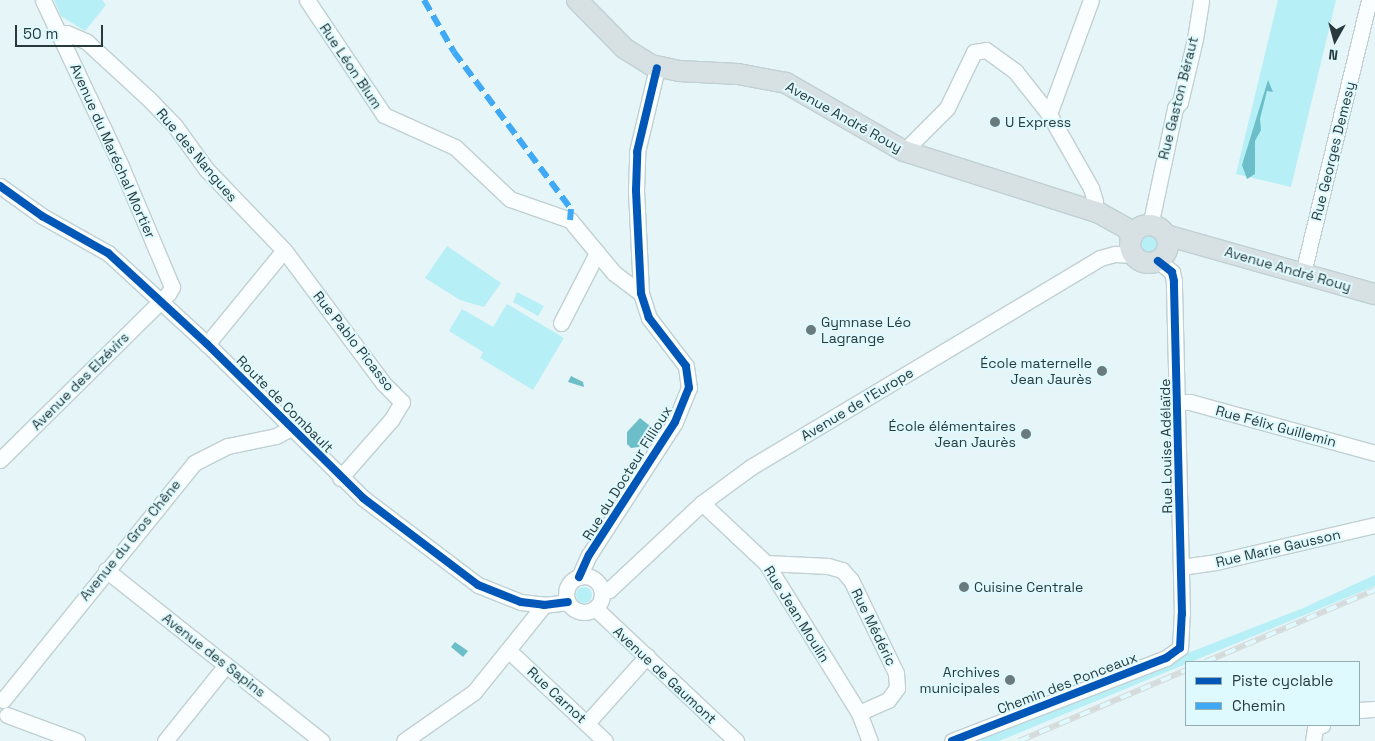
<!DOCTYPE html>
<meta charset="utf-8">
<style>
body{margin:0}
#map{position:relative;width:1375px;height:741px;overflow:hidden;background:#e6f5f7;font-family:"Space Grotesk",sans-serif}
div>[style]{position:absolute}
.green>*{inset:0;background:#b7eff7}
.round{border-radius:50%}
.water>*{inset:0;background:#6cbec8}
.roads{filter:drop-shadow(1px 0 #c0d0d3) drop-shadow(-1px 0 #c0d0d3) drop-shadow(0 1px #c0d0d3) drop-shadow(0 -1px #c0d0d3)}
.minor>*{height:15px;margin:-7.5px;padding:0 7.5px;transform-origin:7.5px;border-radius:7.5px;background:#fbfefe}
.minor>.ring{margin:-7.5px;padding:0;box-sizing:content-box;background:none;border:15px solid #fbfefe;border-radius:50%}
.major>*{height:20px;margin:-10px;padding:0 10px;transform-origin:10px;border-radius:10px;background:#d7e1e3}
.major>.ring{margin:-10px;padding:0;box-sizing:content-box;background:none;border:20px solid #d7e1e3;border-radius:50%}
.rail>*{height:5.5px;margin-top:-2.75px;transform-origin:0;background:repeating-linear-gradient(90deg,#dffafe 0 11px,#d5dadb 0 22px);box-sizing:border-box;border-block:1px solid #d5dadb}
.quiet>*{height:6px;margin-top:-3px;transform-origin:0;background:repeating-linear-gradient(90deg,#3fa9f5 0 12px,transparent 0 18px)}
.cycleway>*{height:8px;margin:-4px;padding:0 4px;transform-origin:4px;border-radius:4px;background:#0057b8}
.dots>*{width:14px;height:14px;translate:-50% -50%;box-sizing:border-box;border:2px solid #dffafe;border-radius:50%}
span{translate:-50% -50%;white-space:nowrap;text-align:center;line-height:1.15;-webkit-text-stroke:4px #dffafe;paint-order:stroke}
.street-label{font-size:14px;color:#283a3d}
.poi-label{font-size:14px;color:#283a3d}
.left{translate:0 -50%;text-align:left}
.right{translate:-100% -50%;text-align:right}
.legend{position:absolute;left:1185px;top:661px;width:175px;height:65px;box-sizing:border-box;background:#dffafe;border:1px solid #96adb1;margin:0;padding:6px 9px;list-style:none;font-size:15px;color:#283a3d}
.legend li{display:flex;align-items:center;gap:10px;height:25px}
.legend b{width:25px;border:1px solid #96adb1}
.north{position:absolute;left:1310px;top:15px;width:50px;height:50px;-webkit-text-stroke:4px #dffafe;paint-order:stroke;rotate:187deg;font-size:14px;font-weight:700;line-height:20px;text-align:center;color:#283a3d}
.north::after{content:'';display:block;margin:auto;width:18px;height:22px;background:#283a3d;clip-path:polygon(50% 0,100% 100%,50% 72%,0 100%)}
.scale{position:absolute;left:15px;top:25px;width:88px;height:22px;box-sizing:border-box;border:2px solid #283a3d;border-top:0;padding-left:6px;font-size:15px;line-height:18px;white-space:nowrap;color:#283a3d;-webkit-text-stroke:4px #dffafe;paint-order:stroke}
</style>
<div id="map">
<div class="green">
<div style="clip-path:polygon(54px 0,102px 0,106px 5px,85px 31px,61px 16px)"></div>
<div style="clip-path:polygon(1278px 0,1336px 0,1291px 187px,1236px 174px)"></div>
<div class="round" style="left:1141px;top:236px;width:18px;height:18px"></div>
<div style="clip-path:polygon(447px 246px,501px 283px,484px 307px,460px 300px,425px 278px)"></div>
<div style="clip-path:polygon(517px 292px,544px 306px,538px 316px,513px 302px)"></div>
<div style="clip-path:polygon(507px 304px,564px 338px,533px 390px,480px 358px,483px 352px,449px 331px,462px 309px,493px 327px)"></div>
<div style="clip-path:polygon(1375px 575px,1375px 586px,999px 741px,962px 741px,1301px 609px)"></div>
<div class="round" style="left:576px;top:587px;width:16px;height:16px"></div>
</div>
<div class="water">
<div style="clip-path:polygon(1268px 80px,1273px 92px,1267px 91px,1260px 119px,1261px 130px,1255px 141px,1255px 174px,1247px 179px,1242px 165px)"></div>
<div style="clip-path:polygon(571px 376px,583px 382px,584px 387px,568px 382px)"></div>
<div style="clip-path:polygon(640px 418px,650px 426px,648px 437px,639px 447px,631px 448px,627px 444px,627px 432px)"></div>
<div style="clip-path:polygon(455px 642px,468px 651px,463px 657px,451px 647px)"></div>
</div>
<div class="roads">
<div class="minor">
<div style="left:307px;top:0;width:138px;rotate:56.2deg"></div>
<div style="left:384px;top:115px;width:78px;rotate:24.3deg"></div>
<div style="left:455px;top:147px;width:76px;rotate:43.4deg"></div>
<div style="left:510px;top:199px;width:64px;rotate:19.3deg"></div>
<div style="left:570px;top:220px;width:69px;rotate:50.3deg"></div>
<div style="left:614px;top:273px;width:34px;rotate:37deg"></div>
<div style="left:58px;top:34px;width:9px;rotate:-6deg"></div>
<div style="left:67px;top:33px;width:22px;rotate:24deg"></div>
<div style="left:87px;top:42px;width:83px;rotate:42.6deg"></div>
<div style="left:148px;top:98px;width:39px;rotate:46deg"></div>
<div style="left:175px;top:126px;width:53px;rotate:54.2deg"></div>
<div style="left:206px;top:169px;width:112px;rotate:46.1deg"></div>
<div style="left:284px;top:250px;width:122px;rotate:129.3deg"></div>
<div style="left:1049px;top:114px;width:121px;rotate:-69.8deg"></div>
<div style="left:904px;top:151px;width:61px;rotate:-45deg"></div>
<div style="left:947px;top:108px;width:62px;rotate:-64.3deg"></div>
<div style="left:974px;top:52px;width:12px;rotate:-9deg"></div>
<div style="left:986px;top:50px;width:36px;rotate:36deg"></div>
<div style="left:1015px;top:71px;width:55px;rotate:51.7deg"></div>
<div style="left:1049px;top:114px;width:85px;rotate:60.4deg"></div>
<div style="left:1091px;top:188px;width:14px;rotate:73deg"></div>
<div style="left:1095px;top:201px;width:11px;rotate:95deg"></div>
<div style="left:0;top:186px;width:52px;rotate:35.5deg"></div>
<div style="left:42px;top:216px;width:76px;rotate:29.3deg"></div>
<div style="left:108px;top:253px;width:134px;rotate:42.6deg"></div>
<div style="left:207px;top:344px;width:219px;rotate:44.6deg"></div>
<div style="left:363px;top:498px;width:144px;rotate:37.1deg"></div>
<div style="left:478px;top:585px;width:46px;rotate:21.6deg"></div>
<div style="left:521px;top:602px;width:23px;rotate:7deg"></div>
<div style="left:544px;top:605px;width:24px;rotate:-7deg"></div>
<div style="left:1150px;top:226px;width:121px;rotate:-78deg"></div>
<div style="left:1175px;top:108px;width:8px;rotate:-50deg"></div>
<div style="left:1180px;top:102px;width:65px;rotate:-76.6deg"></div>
<div style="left:1195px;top:39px;width:39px;rotate:-81deg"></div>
<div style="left:284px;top:250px;width:166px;rotate:53.3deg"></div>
<div style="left:383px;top:383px;width:27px;rotate:45deg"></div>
<div style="left:402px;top:402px;width:21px;rotate:121deg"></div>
<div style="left:391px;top:420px;width:77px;rotate:131.3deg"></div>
<div style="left:1303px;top:273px;width:281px;rotate:-76.4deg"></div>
<div style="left:561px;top:323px;width:79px;rotate:-62.8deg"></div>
<div style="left:1177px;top:402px;width:13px"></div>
<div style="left:1190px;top:402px;width:192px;rotate:15.4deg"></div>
<div style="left:0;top:460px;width:236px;rotate:-44.7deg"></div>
<div style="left:168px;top:294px;width:8px;rotate:-60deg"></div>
<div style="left:172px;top:287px;width:131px;rotate:-112.9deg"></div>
<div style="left:121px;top:166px;width:183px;rotate:-115.2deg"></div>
<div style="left:702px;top:503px;width:88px;rotate:43.2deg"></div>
<div style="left:766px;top:563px;width:176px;rotate:58.2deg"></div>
<div style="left:859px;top:713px;width:30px;rotate:69deg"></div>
<div style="left:766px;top:563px;width:62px;rotate:2.8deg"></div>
<div style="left:828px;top:566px;width:15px;rotate:16deg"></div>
<div style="left:842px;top:570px;width:13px;rotate:48deg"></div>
<div style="left:851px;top:580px;width:103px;rotate:64.2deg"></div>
<div style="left:896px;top:673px;width:15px;rotate:86deg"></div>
<div style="left:897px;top:688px;width:15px;rotate:127deg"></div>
<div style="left:888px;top:700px;width:32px;rotate:156deg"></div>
<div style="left:1181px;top:567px;width:35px;rotate:-8deg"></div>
<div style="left:1216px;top:562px;width:163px;rotate:-13.1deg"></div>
<div style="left:106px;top:570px;width:275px;rotate:38.4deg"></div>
<div class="ring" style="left:566px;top:576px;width:21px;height:21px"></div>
<div style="left:579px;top:577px;width:24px;rotate:-66deg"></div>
<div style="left:589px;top:555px;width:158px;rotate:-57.1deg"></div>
<div style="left:675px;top:422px;width:37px;rotate:-68deg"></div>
<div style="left:689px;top:388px;width:22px;rotate:-98deg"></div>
<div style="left:686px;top:366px;width:61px;rotate:-127.6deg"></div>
<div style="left:649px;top:318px;width:26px;rotate:-108deg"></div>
<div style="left:641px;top:293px;width:103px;rotate:-92.8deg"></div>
<div style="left:636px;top:190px;width:38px;rotate:-88deg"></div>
<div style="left:637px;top:152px;width:86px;rotate:-76.6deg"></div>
<div style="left:602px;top:592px;width:7px;rotate:-16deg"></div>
<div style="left:609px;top:590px;width:127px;rotate:-43.1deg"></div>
<div style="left:702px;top:503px;width:61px;rotate:-36.3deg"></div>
<div style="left:751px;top:467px;width:407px;rotate:-30.9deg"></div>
<div style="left:1100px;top:258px;width:16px;rotate:-15deg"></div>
<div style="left:1115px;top:254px;width:19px;rotate:3deg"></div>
<div style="left:595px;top:608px;width:194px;rotate:43.3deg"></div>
<div style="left:508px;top:650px;width:133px;rotate:43.2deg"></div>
<div style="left:3px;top:700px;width:304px;rotate:-51.1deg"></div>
<div style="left:194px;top:463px;width:38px;rotate:-27deg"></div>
<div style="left:228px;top:446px;width:49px;rotate:-11.8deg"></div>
<div style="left:276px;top:436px;width:17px;rotate:-28deg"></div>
<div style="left:1359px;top:710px;width:16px;rotate:-4deg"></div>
<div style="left:7px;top:715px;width:75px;rotate:20.4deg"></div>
<div style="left:587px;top:723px;width:90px;rotate:-48.2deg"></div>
<div style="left:165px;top:741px;width:97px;rotate:-51.2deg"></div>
<div style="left:404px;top:741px;width:85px;rotate:-35deg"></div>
<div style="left:474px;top:692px;width:112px;rotate:-51.2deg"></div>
<div style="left:952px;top:741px;width:230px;rotate:-21.2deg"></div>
<div style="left:1166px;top:658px;width:17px;rotate:-36deg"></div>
<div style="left:1180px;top:648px;width:34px;rotate:-87deg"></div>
<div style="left:1182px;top:614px;width:333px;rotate:-91.4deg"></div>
<div style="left:1174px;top:281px;width:9px;rotate:-103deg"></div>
<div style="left:1172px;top:272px;width:18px;rotate:-142deg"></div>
<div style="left:1313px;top:741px;width:13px;rotate:-81deg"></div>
<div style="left:1315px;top:728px;width:8px;rotate:-23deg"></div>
</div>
<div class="major">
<div style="left:577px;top:0;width:67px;rotate:45.6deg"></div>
<div style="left:624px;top:48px;width:32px;rotate:32deg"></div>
<div style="left:651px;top:65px;width:29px;rotate:12deg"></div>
<div style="left:679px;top:71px;width:59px;rotate:2.9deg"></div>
<div style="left:738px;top:74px;width:49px;rotate:10.6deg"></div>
<div style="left:786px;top:83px;width:136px;rotate:30deg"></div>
<div style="left:904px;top:151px;width:205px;rotate:17.6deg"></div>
<div style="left:1099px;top:213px;width:31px;rotate:29deg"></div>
<div style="left:1126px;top:228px;width:11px;rotate:56deg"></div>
<div class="ring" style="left:1130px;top:225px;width:18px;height:18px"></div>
<div style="left:1166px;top:235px;width:217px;rotate:15.8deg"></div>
</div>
</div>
<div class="rail">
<div style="left:1205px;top:662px;width:185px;rotate:-23deg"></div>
<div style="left:1019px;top:741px;width:181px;rotate:-23deg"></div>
</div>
<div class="quiet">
<div style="left:424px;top:0;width:60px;rotate:60deg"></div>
<div style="left:454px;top:52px;width:196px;rotate:53.3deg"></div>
<div style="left:571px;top:209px;width:11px;rotate:95deg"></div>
</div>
<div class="cycleway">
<div style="left:0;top:186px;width:52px;rotate:35.5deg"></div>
<div style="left:42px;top:216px;width:76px;rotate:29.3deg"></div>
<div style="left:108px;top:253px;width:134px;rotate:42.6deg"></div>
<div style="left:207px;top:344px;width:219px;rotate:44.6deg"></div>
<div style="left:363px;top:498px;width:144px;rotate:37.1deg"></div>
<div style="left:478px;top:585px;width:46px;rotate:21.6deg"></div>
<div style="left:521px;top:602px;width:23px;rotate:7deg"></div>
<div style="left:544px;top:605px;width:24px;rotate:-7deg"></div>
<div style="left:579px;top:577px;width:24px;rotate:-66deg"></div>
<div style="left:589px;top:555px;width:158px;rotate:-57.1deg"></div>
<div style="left:675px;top:422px;width:37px;rotate:-68deg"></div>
<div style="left:689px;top:388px;width:22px;rotate:-98deg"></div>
<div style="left:686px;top:366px;width:61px;rotate:-127.6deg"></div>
<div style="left:649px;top:318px;width:26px;rotate:-108deg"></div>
<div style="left:641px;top:293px;width:103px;rotate:-92.8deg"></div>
<div style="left:636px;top:190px;width:38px;rotate:-88deg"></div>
<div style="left:637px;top:152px;width:86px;rotate:-76.6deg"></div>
<div style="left:952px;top:741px;width:230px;rotate:-21.2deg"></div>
<div style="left:1166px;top:658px;width:17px;rotate:-36deg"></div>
<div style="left:1180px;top:648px;width:34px;rotate:-87deg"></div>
<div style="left:1182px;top:614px;width:333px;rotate:-91.4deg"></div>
<div style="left:1174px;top:281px;width:9px;rotate:-103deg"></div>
<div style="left:1172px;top:272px;width:18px;rotate:-142deg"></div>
</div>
<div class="dots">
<div style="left:995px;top:122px;background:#6a7b7e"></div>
<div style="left:811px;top:330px;background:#6a7b7e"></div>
<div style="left:1102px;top:371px;background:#6a7b7e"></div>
<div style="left:1026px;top:434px;background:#6a7b7e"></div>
<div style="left:964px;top:587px;background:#6a7b7e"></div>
<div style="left:1010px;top:680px;background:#6a7b7e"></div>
</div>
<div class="street-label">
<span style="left:351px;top:66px;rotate:56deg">Rue Léon Blum</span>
<span style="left:1178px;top:98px;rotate:-76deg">Rue Gaston Béraut</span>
<span style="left:844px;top:117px;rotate:29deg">Avenue André Rouy</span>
<span style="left:113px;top:151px;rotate:66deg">Avenue du Maréchal Mortier</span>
<span style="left:1333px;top:151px;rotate:-76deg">Rue Georges Demesy</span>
<span style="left:197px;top:155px;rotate:50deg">Rue des Nangues</span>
<span style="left:1288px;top:269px;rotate:16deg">Avenue André Rouy</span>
<span style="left:354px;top:341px;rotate:52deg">Rue Pablo Picasso</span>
<span style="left:80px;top:381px;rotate:-45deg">Avenue des Elzévirs</span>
<span style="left:285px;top:404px;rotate:45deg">Route de Combault</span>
<span style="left:857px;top:404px;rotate:-31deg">Avenue de l'Europe</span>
<span style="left:1276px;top:426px;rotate:15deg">Rue Félix Guillemin</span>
<span style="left:1166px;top:446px;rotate:-91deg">Rue Louise Adélaïde</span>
<span style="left:627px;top:473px;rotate:-58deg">Rue du Docteur Fillioux</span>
<span style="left:130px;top:540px;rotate:-51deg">Avenue du Gros Chêne</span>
<span style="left:1278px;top:548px;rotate:-13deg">Rue Marie Gausson</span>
<span style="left:797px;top:614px;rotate:58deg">Rue Jean Moulin</span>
<span style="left:874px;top:627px;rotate:64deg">Rue Médéric</span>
<span style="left:214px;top:655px;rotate:38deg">Avenue des Sapins</span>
<span style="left:665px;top:675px;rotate:43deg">Avenue de Gaumont</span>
<span style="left:1067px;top:683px;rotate:-21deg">Chemin des Ponceaux</span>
<span style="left:557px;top:695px;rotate:43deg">Rue Carnot</span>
</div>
<div class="poi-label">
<span class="left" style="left:1005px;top:122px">U Express</span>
<span class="left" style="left:821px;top:330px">Gymnase Léo<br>Lagrange</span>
<span class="right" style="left:1092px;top:371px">École maternelle<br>Jean Jaurès</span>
<span class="right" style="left:1016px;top:434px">École élémentaires<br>Jean Jaurès</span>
<span class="left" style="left:974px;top:587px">Cuisine Centrale</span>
<span class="right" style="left:1000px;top:680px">Archives<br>municipales</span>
</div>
<ul class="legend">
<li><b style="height:6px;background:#0057b8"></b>Piste cyclable</li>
<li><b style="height:6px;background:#3fa9f5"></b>Chemin</li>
</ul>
<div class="north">N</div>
<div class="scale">50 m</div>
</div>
